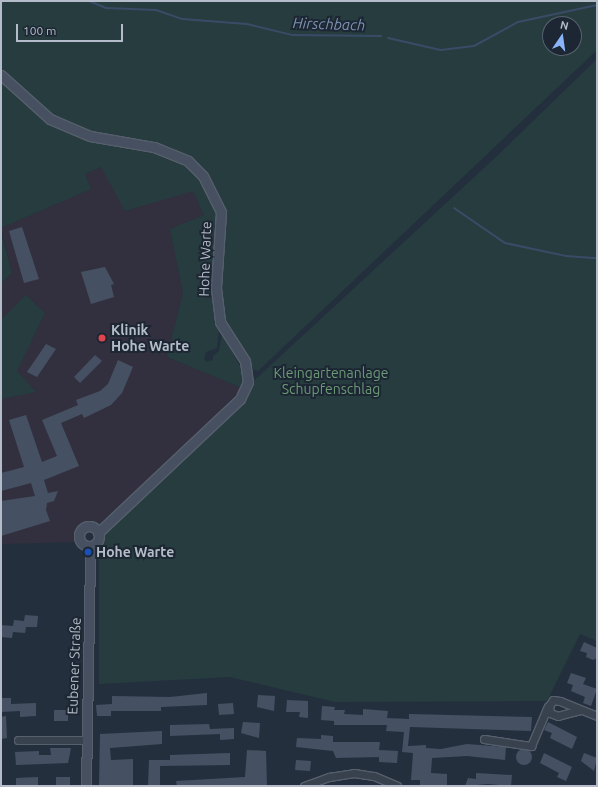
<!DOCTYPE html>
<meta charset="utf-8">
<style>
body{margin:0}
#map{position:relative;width:598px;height:787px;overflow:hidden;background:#242f3e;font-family:Ubuntu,sans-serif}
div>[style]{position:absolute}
.medical>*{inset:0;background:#32303f}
.green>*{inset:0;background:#263c3f}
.stream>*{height:2px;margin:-1px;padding:0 1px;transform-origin:1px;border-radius:1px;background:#394c67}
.building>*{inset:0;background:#455162}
.round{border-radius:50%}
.roads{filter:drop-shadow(1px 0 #565f6c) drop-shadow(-1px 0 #565f6c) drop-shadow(0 1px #565f6c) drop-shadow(0 -1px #565f6c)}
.street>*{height:7px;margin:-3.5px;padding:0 3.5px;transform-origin:3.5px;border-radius:3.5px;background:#38414e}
.secondary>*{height:9px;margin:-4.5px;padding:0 4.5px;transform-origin:4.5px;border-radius:4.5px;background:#465061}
.secondary>.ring{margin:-4.5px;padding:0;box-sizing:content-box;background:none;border:9px solid #465061;border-radius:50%}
.dots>*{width:11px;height:11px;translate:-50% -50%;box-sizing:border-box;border:2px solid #1d2633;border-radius:50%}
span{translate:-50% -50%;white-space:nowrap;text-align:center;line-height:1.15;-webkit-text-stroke:4px #1d2633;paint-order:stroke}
.street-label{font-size:14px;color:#b4bcc9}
.poi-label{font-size:14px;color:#b4bcc9;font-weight:700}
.left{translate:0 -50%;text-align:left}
.park-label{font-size:14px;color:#6b9a76}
.water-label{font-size:15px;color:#7c92b1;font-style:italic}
.frame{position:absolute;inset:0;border:2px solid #b4bcc9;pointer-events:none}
.north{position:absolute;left:542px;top:16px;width:40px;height:40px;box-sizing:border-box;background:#1d2633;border:1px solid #59626f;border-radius:50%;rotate:13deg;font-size:11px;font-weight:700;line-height:16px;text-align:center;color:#b4bcc9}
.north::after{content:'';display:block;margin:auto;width:14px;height:18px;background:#8ab4f8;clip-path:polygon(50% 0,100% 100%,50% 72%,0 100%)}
.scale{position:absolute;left:16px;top:24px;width:107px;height:18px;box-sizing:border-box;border:2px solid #b4bcc9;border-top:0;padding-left:5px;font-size:12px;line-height:14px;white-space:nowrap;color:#b4bcc9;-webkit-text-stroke:3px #1d2633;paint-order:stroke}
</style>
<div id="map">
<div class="medical">
<div style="clip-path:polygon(102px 167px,126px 211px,193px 190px,204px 215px,170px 229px,183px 293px,167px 357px,242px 388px,189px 444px,100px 523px,81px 526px,74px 542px,1px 544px,1px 399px,35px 392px,17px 371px,45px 313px,26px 295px,1px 320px,1px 283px,12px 273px,1px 228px,91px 189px,85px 174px)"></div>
</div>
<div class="green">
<div style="clip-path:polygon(evenodd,1px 1px,597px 1px,597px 50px,258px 371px,252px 369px,223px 321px,220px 288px,227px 213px,206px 175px,192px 158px,168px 146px,92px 132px,54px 115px,28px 93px,1px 70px,1px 1px,550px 24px,574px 24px,574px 48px,550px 48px,550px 24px)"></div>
<div style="clip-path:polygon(597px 59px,597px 641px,580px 634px,547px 701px,335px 702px,230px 677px,99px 684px,99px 535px,245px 389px,496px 157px)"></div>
<div style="clip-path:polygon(1px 80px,23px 98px,91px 139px,163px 153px,187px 165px,200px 180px,217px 213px,219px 329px,217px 348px,206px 352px,204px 359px,207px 362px,213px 360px,213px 356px,219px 351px,222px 334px,246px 377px,242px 388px,167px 357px,183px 293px,170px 229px,204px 215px,193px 191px,125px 211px,101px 167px,85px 174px,91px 189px,1px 228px)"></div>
<div style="clip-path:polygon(1px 232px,12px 273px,1px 283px)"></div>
<div style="clip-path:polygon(26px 295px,45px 313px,17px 371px,36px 392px,1px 399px,1px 320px)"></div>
</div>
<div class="stream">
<div style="left:89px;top:1px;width:18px;rotate:22deg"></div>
<div style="left:106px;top:8px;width:50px;rotate:2.3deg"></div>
<div style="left:156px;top:10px;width:28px;rotate:19deg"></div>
<div style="left:182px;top:19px;width:65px;rotate:4.4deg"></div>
<div style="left:247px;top:24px;width:46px;rotate:13.7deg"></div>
<div style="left:292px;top:35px;width:89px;rotate:0.6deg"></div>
<div style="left:388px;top:38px;width:54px;rotate:12.8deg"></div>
<div style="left:441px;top:50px;width:33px;rotate:-7deg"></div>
<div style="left:474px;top:46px;width:50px;rotate:-28.6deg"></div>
<div style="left:518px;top:22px;width:81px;rotate:-12.1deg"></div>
<div style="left:454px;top:208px;width:62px;rotate:34.5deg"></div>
<div style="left:505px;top:243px;width:62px;rotate:12deg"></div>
<div style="left:566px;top:256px;width:31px;rotate:4deg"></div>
</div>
<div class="building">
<div style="clip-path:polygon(22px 227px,39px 279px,24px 283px,9px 231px)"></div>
<div style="clip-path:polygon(105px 267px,114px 284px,111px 285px,114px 297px,91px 304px,81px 272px)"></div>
<div style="clip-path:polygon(46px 344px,56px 349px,37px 377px,27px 372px)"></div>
<div style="clip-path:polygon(95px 355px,102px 361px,80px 383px,74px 377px)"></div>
<div style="clip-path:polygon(118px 360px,133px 367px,122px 393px,111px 405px,84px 418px,82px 414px,61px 423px,79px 466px,44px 480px,48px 493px,58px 491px,54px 501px,47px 503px,46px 510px,50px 521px,1px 536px,1px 501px,35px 496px,31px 483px,1px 491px,1px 473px,24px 467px,9px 420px,26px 415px,42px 462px,57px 456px,42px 420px,78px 405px,76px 400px,100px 391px,108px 384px)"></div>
<div style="clip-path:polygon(25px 615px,38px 616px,37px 627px,26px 627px,25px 633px,13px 632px,12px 638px,1px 637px,1px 625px,13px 626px,14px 620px,24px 621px)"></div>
<div style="clip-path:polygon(584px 642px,597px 648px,597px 658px,593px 660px,586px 657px,587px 653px,580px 651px)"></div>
<div style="clip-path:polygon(571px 673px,586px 678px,583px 684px,597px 689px,591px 706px,583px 703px,585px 697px,571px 691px,573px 685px,567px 683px)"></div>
<div style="clip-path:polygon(207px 693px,207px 705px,161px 707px,161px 711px,111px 711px,111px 716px,97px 716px,96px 705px,112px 704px,112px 696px,170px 697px)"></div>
<div style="clip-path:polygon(258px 695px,275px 696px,274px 711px,257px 707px)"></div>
<div style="clip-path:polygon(1px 698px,11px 698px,11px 704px,36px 703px,36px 716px,20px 717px,20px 711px,1px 712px)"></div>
<div style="clip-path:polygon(287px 700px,308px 701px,308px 718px,299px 717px,300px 712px,286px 712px)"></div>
<div style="clip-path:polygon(233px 703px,234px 714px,219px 715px,218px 704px)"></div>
<div style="clip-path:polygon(322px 706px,335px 707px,334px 710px,345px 710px,344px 714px,363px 715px,363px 709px,388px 711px,387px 718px,409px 719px,409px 714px,532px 717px,531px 731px,410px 727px,408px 746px,426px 745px,426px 748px,441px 749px,467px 744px,506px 747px,505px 760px,467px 756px,432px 758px,431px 773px,447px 774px,447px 786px,420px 786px,420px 780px,411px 780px,413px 753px,402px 752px,404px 732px,386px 731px,387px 725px,334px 725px,334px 721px,321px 720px)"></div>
<div style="clip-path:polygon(54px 710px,68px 710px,68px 721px,54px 721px)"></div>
<div style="clip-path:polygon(6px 716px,7px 738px,1px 739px,1px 717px)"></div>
<div style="clip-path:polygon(243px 722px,260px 723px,259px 738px,241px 733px)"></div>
<div style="clip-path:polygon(548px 722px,577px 737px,572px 749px,550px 738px,552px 733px,544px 730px)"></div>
<div style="clip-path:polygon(209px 724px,210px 729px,234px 728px,234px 739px,220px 740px,220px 734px,170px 736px,170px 725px)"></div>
<div style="clip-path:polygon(162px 731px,162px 744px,110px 748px,111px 760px,133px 759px,133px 786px,99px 786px,100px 734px)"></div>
<div style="clip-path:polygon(321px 735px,333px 736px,333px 742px,380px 742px,379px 750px,398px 751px,397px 763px,379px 762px,379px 757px,336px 758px,333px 751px,296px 747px,297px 738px,321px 739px)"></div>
<div style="clip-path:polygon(50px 748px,71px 748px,68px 763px,16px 765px,15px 752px,39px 751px,39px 755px,51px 755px)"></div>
<div class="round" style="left:516px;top:749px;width:16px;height:16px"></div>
<div style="clip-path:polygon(247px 750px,266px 751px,267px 786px,177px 786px,176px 781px,245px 777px)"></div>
<div style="clip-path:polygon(230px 753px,230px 765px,160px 766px,160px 786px,148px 786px,149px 760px,170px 760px,170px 755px)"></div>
<div style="clip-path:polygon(544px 753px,572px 767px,566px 781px,557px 777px,559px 773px,540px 763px)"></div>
<div style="clip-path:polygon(584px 753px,597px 758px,594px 771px,581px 761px)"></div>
<div style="clip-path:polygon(296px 760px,311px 761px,310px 771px,295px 770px)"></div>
<div style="clip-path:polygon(476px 773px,512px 775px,511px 786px,488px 784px,465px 786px,468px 778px,476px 779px)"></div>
<div style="clip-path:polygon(38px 777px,38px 786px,16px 786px,16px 778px)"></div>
<div style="clip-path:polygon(56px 777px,70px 777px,70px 786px,56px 786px)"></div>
</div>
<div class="roads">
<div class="street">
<div style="left:580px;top:710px;width:23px;rotate:165deg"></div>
<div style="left:558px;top:716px;width:9px;rotate:-159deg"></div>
<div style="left:550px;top:713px;width:7px;rotate:-98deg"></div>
<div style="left:549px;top:706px;width:7px;rotate:-56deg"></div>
<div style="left:553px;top:700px;width:7px;rotate:8deg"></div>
<div style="left:560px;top:701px;width:40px;rotate:22deg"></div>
<div style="left:484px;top:739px;width:48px;rotate:8.5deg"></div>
<div style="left:531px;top:746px;width:43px;rotate:-67deg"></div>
<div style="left:18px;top:740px;width:68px"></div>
<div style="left:304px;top:786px;width:27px;rotate:-20deg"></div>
<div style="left:329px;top:777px;width:25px;rotate:-9deg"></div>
<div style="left:354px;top:773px;width:20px;rotate:9deg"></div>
<div style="left:374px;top:776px;width:25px;rotate:23deg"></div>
</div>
<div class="secondary">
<div style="left:1px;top:75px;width:66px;rotate:41.9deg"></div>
<div style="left:50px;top:119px;width:43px;rotate:23deg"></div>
<div style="left:90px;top:136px;width:65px;rotate:9.8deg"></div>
<div style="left:154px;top:147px;width:37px;rotate:22deg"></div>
<div style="left:188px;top:161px;width:21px;rotate:45deg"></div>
<div style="left:203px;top:176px;width:40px;rotate:63.4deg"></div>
<div style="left:221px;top:212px;width:76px;rotate:93.8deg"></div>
<div style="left:216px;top:288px;width:34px;rotate:83deg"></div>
<div style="left:220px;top:322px;width:46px;rotate:57.3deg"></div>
<div style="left:245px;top:361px;width:21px;rotate:82deg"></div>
<div style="left:248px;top:382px;width:19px;rotate:115deg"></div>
<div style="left:240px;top:399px;width:195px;rotate:136.7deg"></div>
<div class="ring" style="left:79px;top:526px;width:11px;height:11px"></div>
<div style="left:86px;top:786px;width:240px;rotate:-89deg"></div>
</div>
</div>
<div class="dots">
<div style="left:102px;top:338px;background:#e0444e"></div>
<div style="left:88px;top:552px;background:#1a4fb4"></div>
</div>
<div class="street-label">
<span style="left:205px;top:259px;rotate:-88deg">Hohe Warte</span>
<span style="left:74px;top:666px;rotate:-88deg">Eubener Straße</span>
</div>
<div class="poi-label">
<span class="left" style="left:111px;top:338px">Klinik<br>Hohe Warte</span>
<span class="left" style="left:96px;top:552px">Hohe Warte</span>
</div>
<div class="park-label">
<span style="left:331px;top:381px">Kleingartenanlage<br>Schupfenschlag</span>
</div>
<div class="water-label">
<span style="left:329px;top:24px;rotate:2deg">Hirschbach</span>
</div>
<div class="frame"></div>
<div class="north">N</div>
<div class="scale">100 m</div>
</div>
